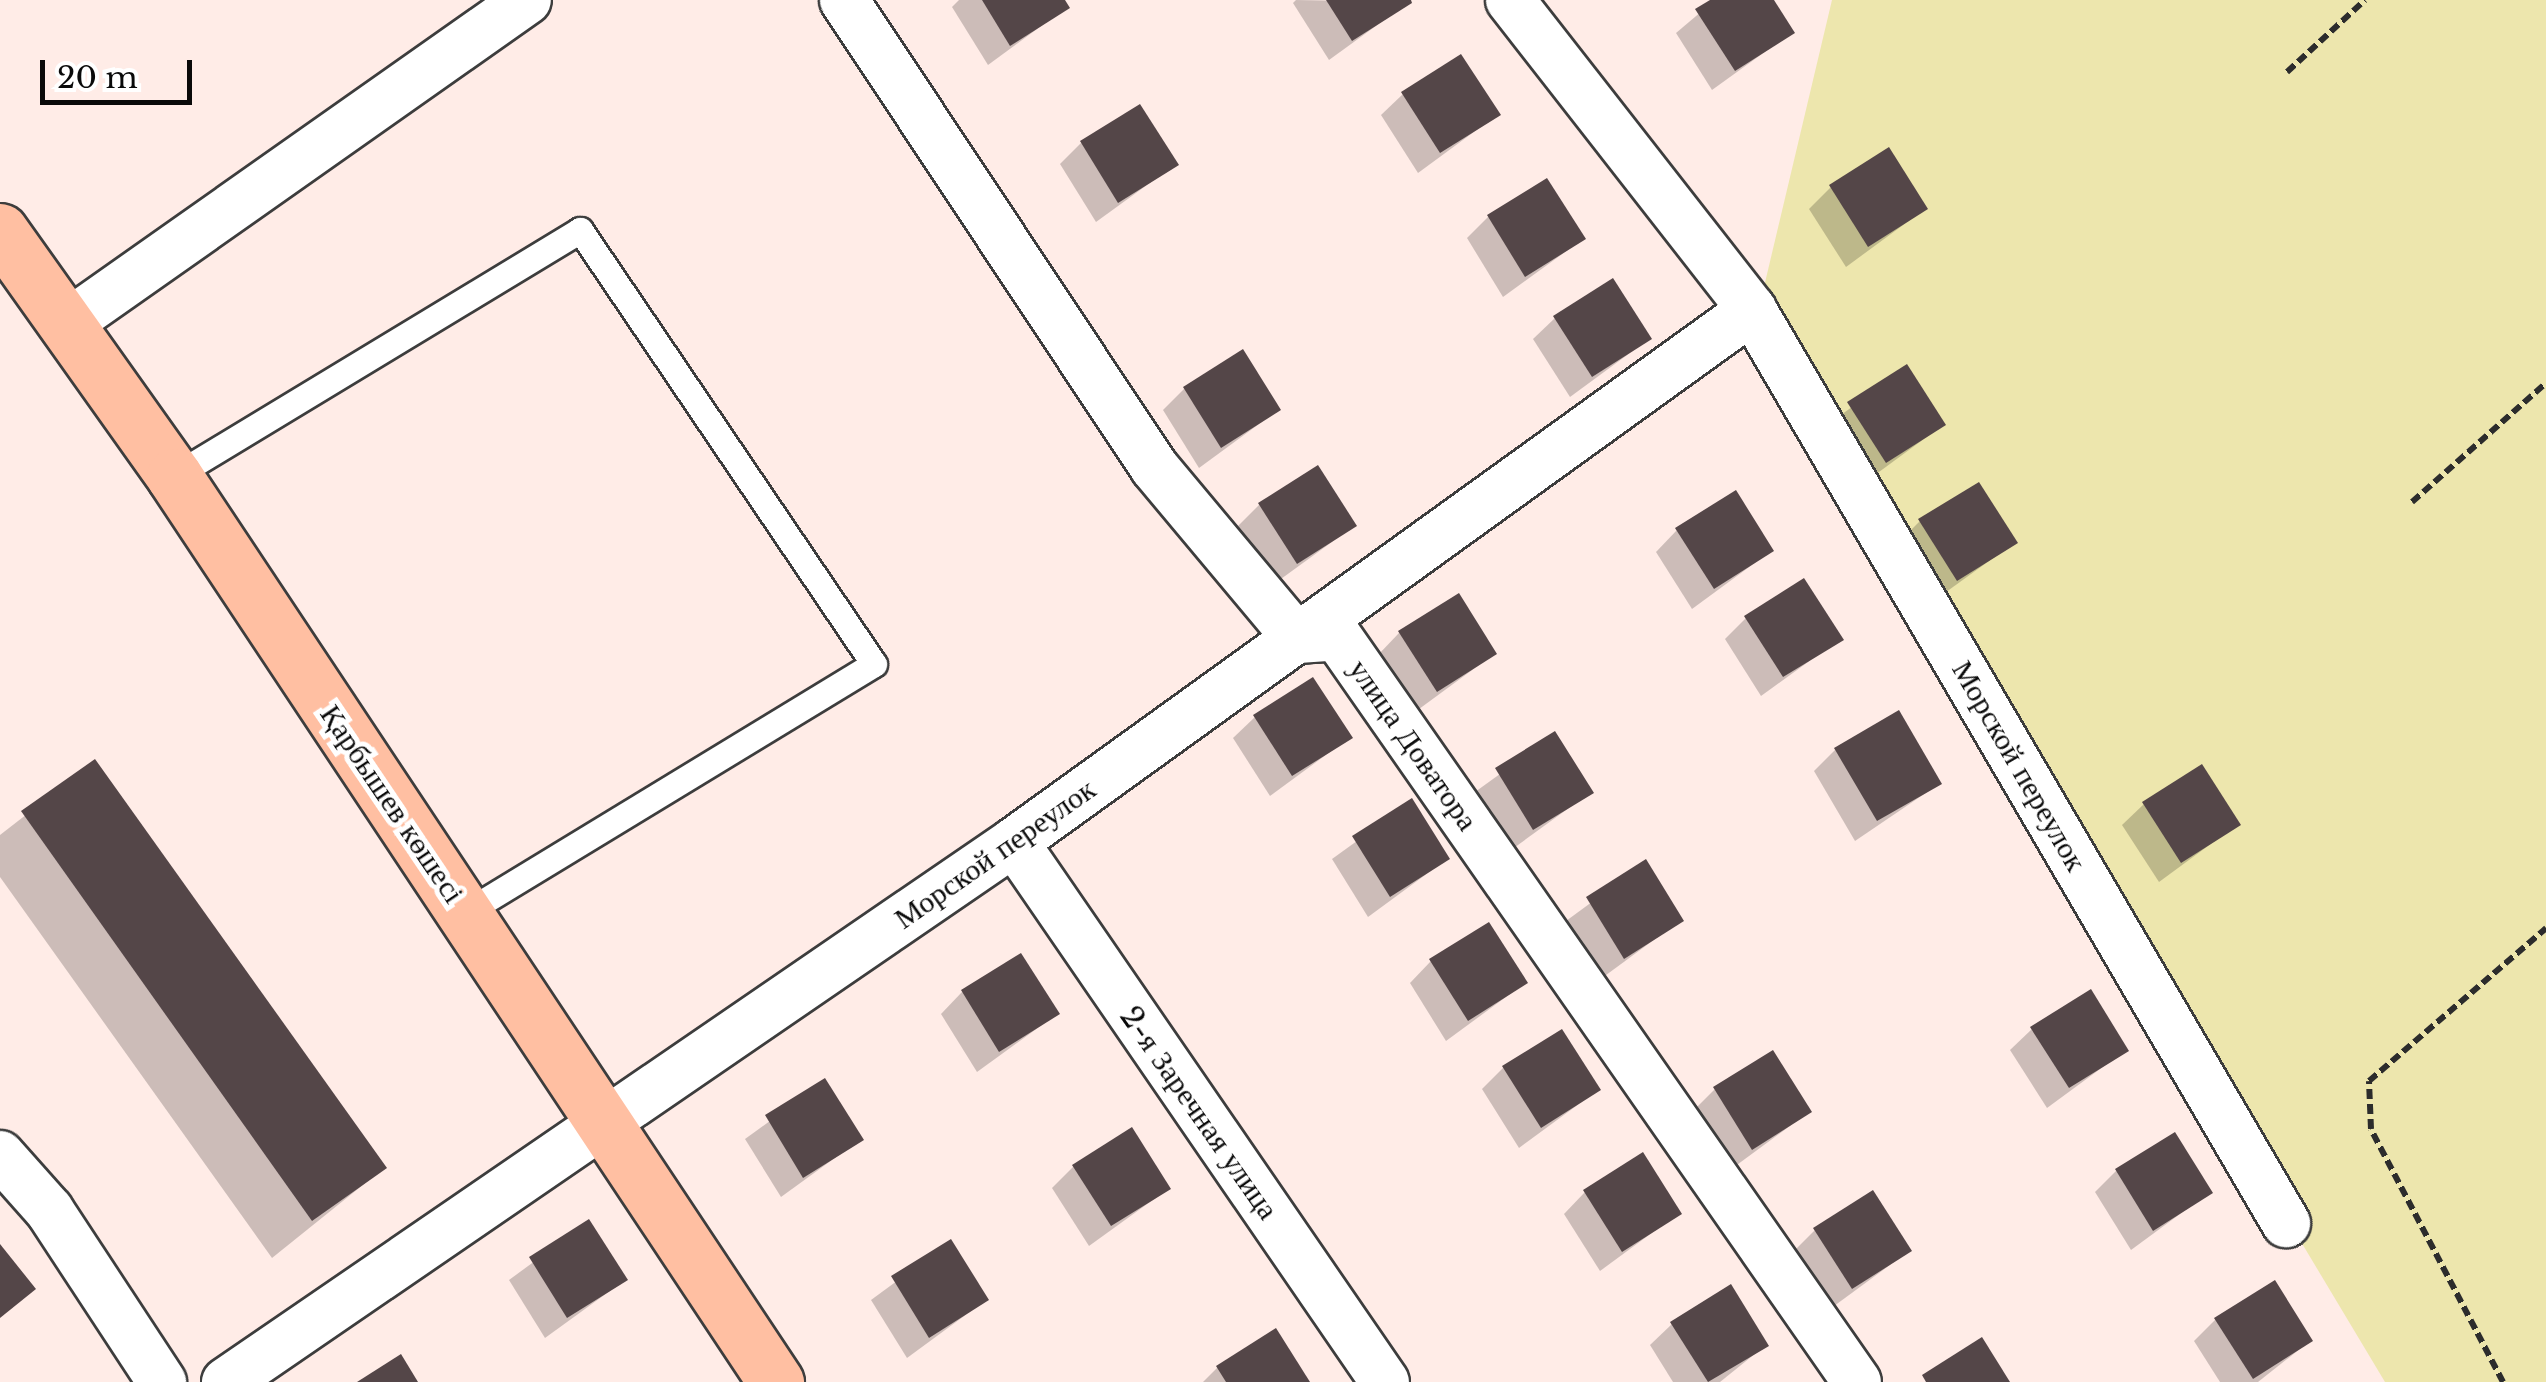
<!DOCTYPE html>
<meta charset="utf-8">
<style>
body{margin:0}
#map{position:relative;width:2546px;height:1382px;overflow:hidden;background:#ffece7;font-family:"Libre Baskerville",serif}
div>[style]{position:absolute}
.green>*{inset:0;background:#ede6ad}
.shadow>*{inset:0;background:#0003}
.building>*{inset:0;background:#544648}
.path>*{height:6px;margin-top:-3px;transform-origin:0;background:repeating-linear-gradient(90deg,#2c2c2c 0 10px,transparent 0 15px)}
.roads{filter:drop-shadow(2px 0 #3d3d3d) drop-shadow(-2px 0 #3d3d3d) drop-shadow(0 2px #3d3d3d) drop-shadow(0 -2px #3d3d3d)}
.lane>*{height:25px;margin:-12.5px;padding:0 12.5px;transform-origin:12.5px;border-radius:12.5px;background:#fff}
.street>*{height:48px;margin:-24px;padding:0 24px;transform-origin:24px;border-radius:24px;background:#fff}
.secondary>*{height:55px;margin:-27.5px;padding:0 27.5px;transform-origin:27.5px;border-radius:27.5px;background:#ffbfa2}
span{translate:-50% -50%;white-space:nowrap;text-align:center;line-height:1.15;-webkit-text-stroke:10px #fff;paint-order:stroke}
.street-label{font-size:30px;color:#0a0a0a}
.scale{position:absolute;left:40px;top:60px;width:152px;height:45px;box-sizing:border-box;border:5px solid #0a0a0a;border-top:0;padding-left:12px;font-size:30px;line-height:35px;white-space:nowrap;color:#0a0a0a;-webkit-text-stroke:8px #fff;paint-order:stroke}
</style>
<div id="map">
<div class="green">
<div style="clip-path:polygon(1832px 0,2546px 0,2546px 1382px,2385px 1382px,1754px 329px)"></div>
</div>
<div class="shadow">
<div style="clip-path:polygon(959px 0,1062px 0,1067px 7px,988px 65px,952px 7px)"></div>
<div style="clip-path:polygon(1715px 0,1771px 0,1791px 33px,1712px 90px,1676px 33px)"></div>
<div style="clip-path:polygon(1409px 2px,1329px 60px,1293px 3px,1296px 0)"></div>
<div style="clip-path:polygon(1403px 94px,1497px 115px,1418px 173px,1381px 115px)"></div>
<div style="clip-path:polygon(1081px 143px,1176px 164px,1096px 222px,1060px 164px)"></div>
<div style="clip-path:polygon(1831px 187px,1925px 209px,1846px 267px,1809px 209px)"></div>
<div style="clip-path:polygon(1488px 217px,1583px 239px,1503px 297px,1467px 238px)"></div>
<div style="clip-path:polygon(1555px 318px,1649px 339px,1570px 397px,1533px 339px)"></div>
<div style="clip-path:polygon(1906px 368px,1943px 425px,1864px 483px,1827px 425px)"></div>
<div style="clip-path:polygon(1184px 389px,1278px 410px,1199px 468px,1163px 410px)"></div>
<div style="clip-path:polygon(1259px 505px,1354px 526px,1274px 584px,1238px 526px)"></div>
<div style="clip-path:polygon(1920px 521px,2014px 543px,1935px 600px,1899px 542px)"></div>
<div style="clip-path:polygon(1677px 530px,1771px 551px,1692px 609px,1656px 552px)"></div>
<div style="clip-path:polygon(1746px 618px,1840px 639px,1761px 696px,1725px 639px)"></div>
<div style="clip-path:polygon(1399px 633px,1494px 654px,1415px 712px,1378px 655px)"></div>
<div style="clip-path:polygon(1255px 717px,1349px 738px,1270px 796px,1233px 738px)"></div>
<div style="clip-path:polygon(1554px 735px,1591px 792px,1511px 850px,1475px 792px)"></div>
<div style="clip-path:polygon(1835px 750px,1939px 784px,1855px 841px,1814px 771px)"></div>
<div style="clip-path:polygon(94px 762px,384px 1168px,272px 1258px,0 877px,0 835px)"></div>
<div style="clip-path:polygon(1411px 802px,1447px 859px,1368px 917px,1332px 859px)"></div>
<div style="clip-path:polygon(2144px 804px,2238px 824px,2159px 882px,2122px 825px)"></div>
<div style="clip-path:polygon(1645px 863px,1681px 920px,1602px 978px,1566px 921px)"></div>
<div style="clip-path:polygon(1431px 961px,1525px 983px,1446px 1041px,1410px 983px)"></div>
<div style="clip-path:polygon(962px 992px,1057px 1014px,977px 1072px,941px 1014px)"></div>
<div style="clip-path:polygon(2032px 1029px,2126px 1050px,2047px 1108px,2010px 1050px)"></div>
<div style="clip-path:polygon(1503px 1068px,1598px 1090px,1519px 1148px,1482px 1089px)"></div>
<div style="clip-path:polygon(824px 1082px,861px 1139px,781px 1197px,745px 1139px)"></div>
<div style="clip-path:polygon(1715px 1089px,1809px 1112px,1730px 1170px,1693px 1111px)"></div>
<div style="clip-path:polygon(1073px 1167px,1168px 1189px,1089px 1246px,1052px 1188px)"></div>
<div style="clip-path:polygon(2116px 1171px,2210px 1192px,2131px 1250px,2095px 1192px)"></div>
<div style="clip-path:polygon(1585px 1192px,1679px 1213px,1600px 1271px,1564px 1214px)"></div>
<div style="clip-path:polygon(588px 1222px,625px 1280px,545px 1338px,509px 1280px)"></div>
<div style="clip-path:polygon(1815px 1230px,1909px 1251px,1830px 1309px,1793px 1252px)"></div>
<div style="clip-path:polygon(950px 1242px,986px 1300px,907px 1358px,871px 1300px)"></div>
<div style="clip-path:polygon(2215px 1320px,2310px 1341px,2258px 1382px,2220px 1382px,2194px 1341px)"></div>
<div style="clip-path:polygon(1672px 1324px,1766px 1345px,1720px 1382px,1673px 1382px,1650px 1345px)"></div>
<div style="clip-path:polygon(1217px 1368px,1307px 1382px,1203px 1382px)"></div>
</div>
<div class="building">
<div style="clip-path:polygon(982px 0,1065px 0,1070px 8px,1010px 46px)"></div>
<div style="clip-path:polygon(1326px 0,1411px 0,1412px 3px,1352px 41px)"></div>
<div style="clip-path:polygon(1710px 0,1774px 0,1795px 33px,1735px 71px,1695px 9px)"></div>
<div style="clip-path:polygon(1461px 54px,1501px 115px,1440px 153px,1401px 92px)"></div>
<div style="clip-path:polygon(1140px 104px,1179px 165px,1118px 203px,1080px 141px)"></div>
<div style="clip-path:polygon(1889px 147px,1928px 209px,1868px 247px,1829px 185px)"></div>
<div style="clip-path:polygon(1547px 178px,1586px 239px,1525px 277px,1487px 215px)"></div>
<div style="clip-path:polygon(1613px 278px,1652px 339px,1592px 377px,1553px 316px)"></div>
<div style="clip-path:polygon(1243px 349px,1281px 410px,1221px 448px,1183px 387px)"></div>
<div style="clip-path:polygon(1907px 364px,1946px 425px,1886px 463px,1847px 402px)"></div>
<div style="clip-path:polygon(1318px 465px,1357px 526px,1297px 564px,1258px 503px)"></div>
<div style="clip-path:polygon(1979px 482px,2018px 543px,1957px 581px,1918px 519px)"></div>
<div style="clip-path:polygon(1736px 490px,1774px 551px,1714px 589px,1675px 528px)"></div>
<div style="clip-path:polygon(1804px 578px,1844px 640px,1783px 677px,1744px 616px)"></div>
<div style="clip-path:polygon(1459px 593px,1497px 654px,1437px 692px,1398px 631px)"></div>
<div style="clip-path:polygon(1313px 677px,1353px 738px,1292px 776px,1253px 715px)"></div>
<div style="clip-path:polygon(1899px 710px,1942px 784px,1877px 821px,1834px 748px)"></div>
<div style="clip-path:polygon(1555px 731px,1594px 793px,1533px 830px,1495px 768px)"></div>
<div style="clip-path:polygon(95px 759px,387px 1168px,312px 1221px,21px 811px)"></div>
<div style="clip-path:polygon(2202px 764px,2241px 825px,2181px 863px,2142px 802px)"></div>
<div style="clip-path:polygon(1412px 798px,1450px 859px,1390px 897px,1352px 836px)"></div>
<div style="clip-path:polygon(1646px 859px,1684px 921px,1624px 959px,1586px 897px)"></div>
<div style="clip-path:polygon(1489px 922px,1528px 983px,1468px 1021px,1429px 959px)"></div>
<div style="clip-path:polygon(1021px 953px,1060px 1014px,999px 1052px,961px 990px)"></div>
<div style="clip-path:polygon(2091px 989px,2129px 1051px,2069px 1088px,2030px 1027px)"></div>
<div style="clip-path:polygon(1562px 1029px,1601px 1090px,1541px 1128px,1502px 1066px)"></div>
<div style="clip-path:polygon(1773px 1050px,1812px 1112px,1752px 1150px,1713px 1087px)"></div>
<div style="clip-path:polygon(825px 1078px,864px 1140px,803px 1178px,765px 1115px)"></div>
<div style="clip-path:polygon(1132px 1127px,1171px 1189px,1111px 1226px,1072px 1165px)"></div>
<div style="clip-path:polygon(2175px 1132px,2213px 1193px,2153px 1231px,2115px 1169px)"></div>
<div style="clip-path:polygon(1643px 1152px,1682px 1214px,1622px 1252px,1583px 1190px)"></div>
<div style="clip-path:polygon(1873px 1190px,1912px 1251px,1852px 1289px,1813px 1228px)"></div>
<div style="clip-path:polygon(589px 1219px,628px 1280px,567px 1318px,529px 1257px)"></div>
<div style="clip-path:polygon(951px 1239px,989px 1300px,929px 1338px,891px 1276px)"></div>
<div style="clip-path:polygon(0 1244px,36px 1289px,0 1318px)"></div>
<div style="clip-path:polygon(2275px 1280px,2313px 1341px,2253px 1379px,2214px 1318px)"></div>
<div style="clip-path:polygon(1731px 1284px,1769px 1346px,1708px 1382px,1670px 1322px)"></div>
<div style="clip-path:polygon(1276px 1328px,1310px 1382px,1226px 1382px,1216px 1366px)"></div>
<div style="clip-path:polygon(1982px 1337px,2010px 1382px,1926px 1382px,1922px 1375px)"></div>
<div style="clip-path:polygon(401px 1354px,418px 1382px,357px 1382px)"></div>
</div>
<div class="path">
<div style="left:2287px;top:72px;width:106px;rotate:-42.7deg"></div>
<div style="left:2412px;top:502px;width:179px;rotate:-41.6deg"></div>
<div style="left:2503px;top:1382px;width:285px;rotate:-117.6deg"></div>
<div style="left:2371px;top:1129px;width:48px;rotate:-92.4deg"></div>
<div style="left:2369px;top:1081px;width:234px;rotate:-40.8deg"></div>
</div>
<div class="roads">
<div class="lane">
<div style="left:174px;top:476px;width:475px;rotate:-31.2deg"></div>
<div style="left:580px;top:230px;width:524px;rotate:55.89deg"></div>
<div style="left:874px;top:664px;width:479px;rotate:148.7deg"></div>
</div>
<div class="street">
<div style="left:844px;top:0;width:561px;rotate:56.42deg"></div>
<div style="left:1154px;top:467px;width:224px;rotate:50.1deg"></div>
<div style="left:1298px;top:639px;width:39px;rotate:-4deg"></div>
<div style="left:1337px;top:636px;width:909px;rotate:55.12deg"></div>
<div style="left:1510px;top:0;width:393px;rotate:52deg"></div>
<div style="left:1752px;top:310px;width:1058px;rotate:59.68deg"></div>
<div style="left:64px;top:326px;width:566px;rotate:-35.15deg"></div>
<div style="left:1014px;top:842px;width:655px;rotate:55.51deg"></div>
<div style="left:0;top:1155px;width:74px;rotate:48.3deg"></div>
<div style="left:49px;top:1210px;width:206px;rotate:56.7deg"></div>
<div style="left:226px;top:1382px;width:955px;rotate:-34.42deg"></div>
<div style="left:1014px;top:842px;width:910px;rotate:-35.79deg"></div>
</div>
<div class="secondary">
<div style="left:0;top:231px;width:301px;rotate:54.6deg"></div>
<div style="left:174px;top:476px;width:1088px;rotate:56.4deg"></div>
</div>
</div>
<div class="street-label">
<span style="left:1413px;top:745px;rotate:55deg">улица Доватора</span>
<span style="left:2019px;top:766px;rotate:60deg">Морской переулок</span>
<span style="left:392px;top:804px;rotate:56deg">Қарбышев көшесі</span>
<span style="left:995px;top:854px;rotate:-35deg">Морской переулок</span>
<span style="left:1199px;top:1113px;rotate:55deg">2-я Заречная улица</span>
</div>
<div class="scale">20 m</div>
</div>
